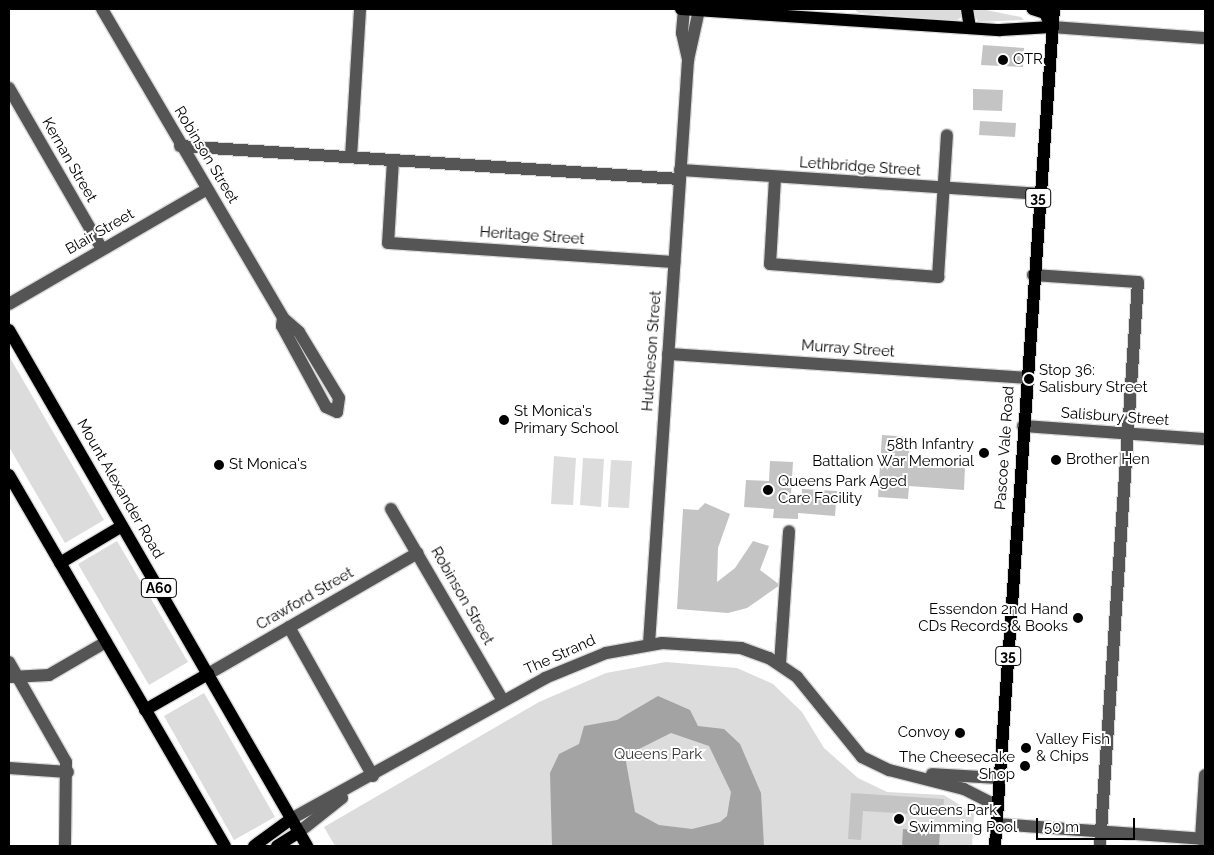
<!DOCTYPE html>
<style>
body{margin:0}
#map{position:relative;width:1214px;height:855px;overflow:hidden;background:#fff;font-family:Raleway,sans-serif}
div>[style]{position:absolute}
.green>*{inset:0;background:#dcdcdc}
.water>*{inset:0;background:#a3a3a3}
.building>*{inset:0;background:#c4c4c4}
.roads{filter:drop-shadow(1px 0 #dbdbdb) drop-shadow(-1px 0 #dbdbdb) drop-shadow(0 1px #dbdbdb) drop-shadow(0 -1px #dbdbdb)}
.minor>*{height:12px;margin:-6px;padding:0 6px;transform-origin:6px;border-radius:6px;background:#555}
.major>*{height:12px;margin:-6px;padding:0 6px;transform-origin:6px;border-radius:6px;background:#000}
.tram>*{height:1px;margin:-0.5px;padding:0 0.5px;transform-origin:0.5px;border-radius:0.5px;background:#000}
.dots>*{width:14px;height:14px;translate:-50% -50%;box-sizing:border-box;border:2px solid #fff;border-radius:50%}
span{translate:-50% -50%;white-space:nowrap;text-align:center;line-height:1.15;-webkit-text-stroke:4px #fff;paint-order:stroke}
.shield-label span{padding:1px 4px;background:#fff;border:1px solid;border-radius:4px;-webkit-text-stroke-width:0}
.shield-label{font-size:14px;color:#000;font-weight:700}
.poi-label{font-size:15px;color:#000}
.left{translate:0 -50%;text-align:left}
.right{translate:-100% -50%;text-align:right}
.street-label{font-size:15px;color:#000}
.park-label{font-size:15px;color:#333}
.frame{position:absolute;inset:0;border:10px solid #000;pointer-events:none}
.scale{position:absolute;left:1036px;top:818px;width:99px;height:22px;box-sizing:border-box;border:2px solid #000;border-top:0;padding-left:6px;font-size:15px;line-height:18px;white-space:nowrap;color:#000;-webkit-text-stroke:4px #fff;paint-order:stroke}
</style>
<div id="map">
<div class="green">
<div style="clip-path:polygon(854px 9px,961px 9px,963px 16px,956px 21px,859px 13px)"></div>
<div style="clip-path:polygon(981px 9px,1021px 17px,1024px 20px,978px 22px,972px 10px)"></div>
<div style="clip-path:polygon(9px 356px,104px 520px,65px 543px,9px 447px)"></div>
<div style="clip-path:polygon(554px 456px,576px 458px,573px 505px,551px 504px)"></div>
<div style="clip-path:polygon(583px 458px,604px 459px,601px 507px,580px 505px)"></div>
<div style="clip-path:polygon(611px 460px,632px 461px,629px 508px,608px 507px)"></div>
<div style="clip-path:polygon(117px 541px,188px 662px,149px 685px,78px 564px)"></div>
<div style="clip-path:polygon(666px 662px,737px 668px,773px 684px,802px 712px,824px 748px,858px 778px,887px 792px,944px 795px,974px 814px,972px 846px,335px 846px,324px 827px,539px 702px,606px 673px)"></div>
<div style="clip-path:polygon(204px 693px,275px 817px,234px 840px,164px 716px)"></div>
</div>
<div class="water">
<div style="clip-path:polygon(evenodd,658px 696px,690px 710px,698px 726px,724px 729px,740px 744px,761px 793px,764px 846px,552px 846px,550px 773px,559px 754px,579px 744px,584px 726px,617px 720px,658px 696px,671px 733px,709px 746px,731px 792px,727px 816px,720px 822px,692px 829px,659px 825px,635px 812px,625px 756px,671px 733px)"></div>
<div style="clip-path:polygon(903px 829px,940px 832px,939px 846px,902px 846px)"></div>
</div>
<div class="building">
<div style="clip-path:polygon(983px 45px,1024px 48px,1023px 67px,981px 65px)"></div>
<div style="clip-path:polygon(973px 89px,1003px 90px,1002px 111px,973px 110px)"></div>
<div style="clip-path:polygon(980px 121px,1016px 123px,1015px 137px,979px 135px)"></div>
<div style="clip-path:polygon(882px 435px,912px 437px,910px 463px,965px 467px,964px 490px,909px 486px,908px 499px,878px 497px)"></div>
<div style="clip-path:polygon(770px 461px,793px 462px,791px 495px,802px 495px,802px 489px,837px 491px,835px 516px,798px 513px,798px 519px,773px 518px,774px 509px,744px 507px,746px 480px,769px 481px)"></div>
<div style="clip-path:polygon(705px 503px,730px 514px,718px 548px,717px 582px,735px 568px,753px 541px,769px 546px,760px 570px,780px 585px,747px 608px,728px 613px,677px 609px,683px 509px,698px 510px)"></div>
<div style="clip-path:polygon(851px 793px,944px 799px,943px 816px,863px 811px,861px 840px,848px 839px)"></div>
</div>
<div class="roads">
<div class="minor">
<div style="left:102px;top:9px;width:358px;rotate:59.6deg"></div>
<div style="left:283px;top:318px;width:21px;rotate:41deg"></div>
<div style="left:299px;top:332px;width:77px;rotate:58.8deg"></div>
<div style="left:339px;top:398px;width:14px;rotate:98deg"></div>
<div style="left:337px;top:412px;width:12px;rotate:-156deg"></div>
<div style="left:326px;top:407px;width:92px;rotate:-118.5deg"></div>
<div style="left:282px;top:326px;width:8px;rotate:-83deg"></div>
<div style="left:684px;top:9px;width:24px;rotate:95deg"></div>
<div style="left:682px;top:33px;width:28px;rotate:77deg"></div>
<div style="left:1051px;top:27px;width:154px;rotate:4.1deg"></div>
<div style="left:9px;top:88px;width:186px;rotate:60deg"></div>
<div style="left:180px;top:146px;width:501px;rotate:3.78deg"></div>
<div style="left:351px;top:157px;width:148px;rotate:-86.5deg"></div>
<div style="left:393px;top:160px;width:83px;rotate:93.4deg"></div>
<div style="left:388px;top:243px;width:287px;rotate:3.8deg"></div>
<div style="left:680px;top:170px;width:360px;rotate:3.8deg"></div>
<div style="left:775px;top:178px;width:86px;rotate:93.3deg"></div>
<div style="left:770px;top:264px;width:169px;rotate:4.4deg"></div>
<div style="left:938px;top:277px;width:142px;rotate:-86.4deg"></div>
<div style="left:1033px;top:275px;width:105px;rotate:3.8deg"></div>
<div style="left:1138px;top:282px;width:565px;rotate:93.85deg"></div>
<div style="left:9px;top:304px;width:229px;rotate:-30.1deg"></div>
<div style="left:668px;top:354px;width:359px;rotate:3.8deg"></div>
<div style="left:1023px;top:426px;width:182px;rotate:4.1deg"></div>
<div style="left:391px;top:509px;width:222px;rotate:59.7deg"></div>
<div style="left:289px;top:627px;width:171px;rotate:60.6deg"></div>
<div style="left:649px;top:644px;width:585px;rotate:-86.18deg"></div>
<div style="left:688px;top:60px;width:51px;rotate:-77.6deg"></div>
<div style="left:9px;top:662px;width:115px;rotate:60.3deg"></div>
<div style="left:66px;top:762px;width:84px;rotate:90.7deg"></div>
<div style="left:780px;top:664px;width:133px;rotate:-86.1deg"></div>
<div style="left:208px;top:674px;width:242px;rotate:-30deg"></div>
<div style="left:11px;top:677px;width:38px;rotate:-3deg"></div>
<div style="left:49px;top:675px;width:66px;rotate:-30.1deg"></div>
<div style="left:9px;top:768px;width:59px;rotate:3.9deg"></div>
<div style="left:932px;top:774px;width:68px;rotate:3.4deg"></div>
<div style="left:291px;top:819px;width:291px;rotate:-29deg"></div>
<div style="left:545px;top:678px;width:66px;rotate:-22.3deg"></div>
<div style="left:606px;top:653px;width:57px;rotate:-10.1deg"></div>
<div style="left:662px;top:643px;width:79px;rotate:3.6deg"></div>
<div style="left:741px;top:648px;width:30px;rotate:20deg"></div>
<div style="left:769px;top:658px;width:34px;rotate:34deg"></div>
<div style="left:797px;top:677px;width:103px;rotate:50.9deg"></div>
<div style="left:862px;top:757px;width:30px;rotate:26deg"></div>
<div style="left:889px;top:770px;width:77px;rotate:14.2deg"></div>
<div style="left:964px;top:789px;width:38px;rotate:27deg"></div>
<div style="left:997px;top:824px;width:209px;rotate:4.1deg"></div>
<div style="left:299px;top:832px;width:55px;rotate:-38.3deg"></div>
<div style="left:1201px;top:839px;width:64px;rotate:-86.4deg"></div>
</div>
<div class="major">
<div style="left:681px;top:9px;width:320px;rotate:3.8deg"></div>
<div style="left:1000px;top:30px;width:51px;rotate:-3.4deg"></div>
<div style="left:1051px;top:27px;width:15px;rotate:-113deg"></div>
<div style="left:1045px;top:13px;width:13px;rotate:-162deg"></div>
<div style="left:967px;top:9px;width:18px;rotate:81deg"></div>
<div style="left:9px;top:330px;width:596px;rotate:59.99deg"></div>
<div style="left:9px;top:475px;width:429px;rotate:59.8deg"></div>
<div style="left:60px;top:563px;width:72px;rotate:-30.8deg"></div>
<div style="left:145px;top:710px;width:73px;rotate:-29.7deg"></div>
<div style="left:254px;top:846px;width:46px;rotate:-36.1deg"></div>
<div style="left:277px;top:846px;width:26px;rotate:-32deg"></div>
<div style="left:995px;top:846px;width:839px;rotate:-85.97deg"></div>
</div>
</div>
<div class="tram">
<div style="left:998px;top:846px;width:796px;rotate:-86.18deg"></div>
<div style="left:1051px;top:52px;width:43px;rotate:-95.3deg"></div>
</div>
<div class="dots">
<div style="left:1003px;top:60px;background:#000"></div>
<div style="left:1029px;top:379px;background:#000"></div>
<div style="left:504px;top:420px;background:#000"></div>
<div style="left:984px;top:453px;background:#000"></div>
<div style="left:1056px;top:460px;background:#000"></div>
<div style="left:219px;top:465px;background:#000"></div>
<div style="left:768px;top:490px;background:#000"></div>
<div style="left:1078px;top:618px;background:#000"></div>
<div style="left:960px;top:733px;background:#000"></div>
<div style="left:1026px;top:748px;background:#000"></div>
<div style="left:1025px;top:766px;background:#000"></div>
<div style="left:899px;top:819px;background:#000"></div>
</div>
<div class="shield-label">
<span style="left:1038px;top:198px">35</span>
<span style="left:159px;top:588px">A60</span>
<span style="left:1008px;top:656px">35</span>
</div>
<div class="poi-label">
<span class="left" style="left:1013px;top:60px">OTR</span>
<span class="left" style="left:1039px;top:379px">Stop 36:<br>Salisbury Street</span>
<span class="left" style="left:514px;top:420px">St Monica's<br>Primary School</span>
<span class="right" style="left:974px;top:453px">58th Infantry<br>Battalion War Memorial</span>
<span class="left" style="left:1066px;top:460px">Brother Hen</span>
<span class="left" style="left:229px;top:465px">St Monica's</span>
<span class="left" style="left:778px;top:490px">Queens Park Aged<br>Care Facility</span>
<span class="right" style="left:1068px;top:618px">Essendon 2nd Hand<br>CDs Records &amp; Books</span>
<span class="right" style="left:950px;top:733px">Convoy</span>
<span class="left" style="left:1036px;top:748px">Valley Fish<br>&amp; Chips</span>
<span class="right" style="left:1015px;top:766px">The Cheesecake<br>Shop</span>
<span class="left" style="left:909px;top:819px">Queens Park<br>Swimming Pool</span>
</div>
<div class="street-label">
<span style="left:206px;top:155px;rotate:59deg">Robinson Street</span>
<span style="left:69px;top:160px;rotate:60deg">Kernan Street</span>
<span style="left:860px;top:167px;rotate:4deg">Lethbridge Street</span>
<span style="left:100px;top:232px;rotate:-30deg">Blair Street</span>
<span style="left:532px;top:236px;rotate:4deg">Heritage Street</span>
<span style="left:848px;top:349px;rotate:4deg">Murray Street</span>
<span style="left:652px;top:351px;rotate:-86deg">Hutcheson Street</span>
<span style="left:1115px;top:417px;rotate:4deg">Salisbury Street</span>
<span style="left:1005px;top:448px;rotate:-86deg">Pascoe Vale Road</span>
<span style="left:120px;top:489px;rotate:60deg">Mount Alexander Road</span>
<span style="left:462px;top:596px;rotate:60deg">Robinson Street</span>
<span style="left:305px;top:599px;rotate:-30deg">Crawford Street</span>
<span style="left:560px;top:655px;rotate:-24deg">The Strand</span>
</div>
<div class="park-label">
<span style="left:658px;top:755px">Queens Park</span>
</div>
<div class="frame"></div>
<div class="scale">50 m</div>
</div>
